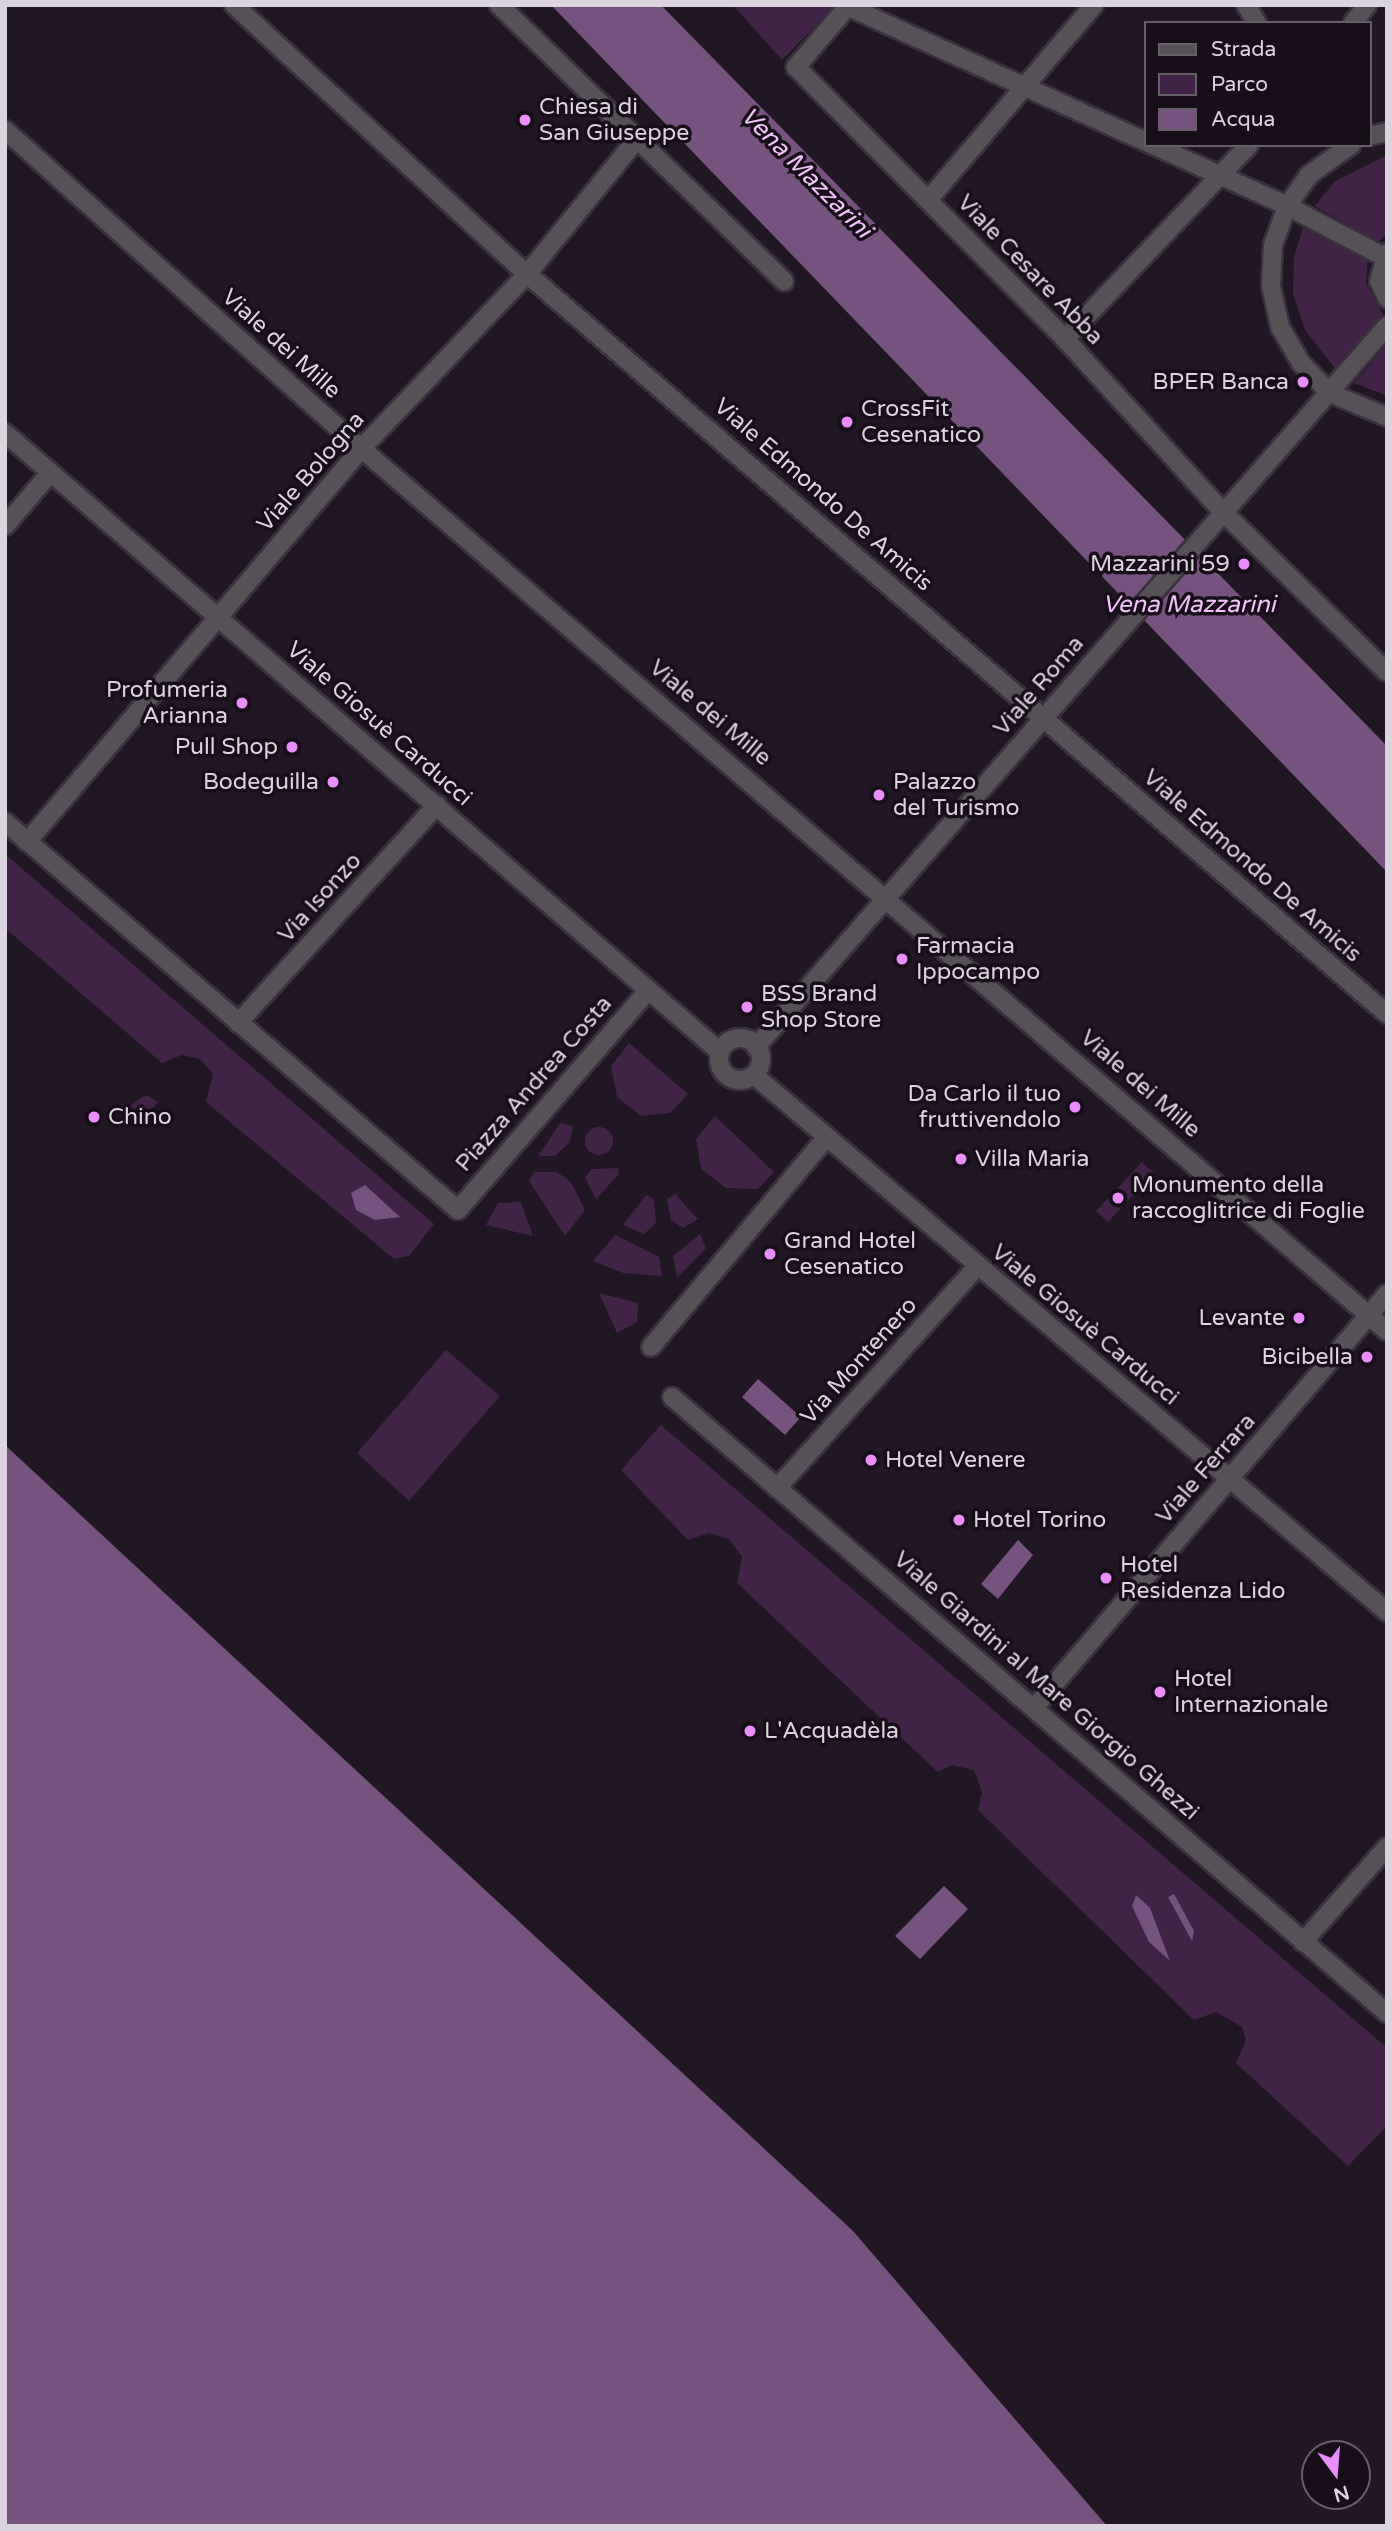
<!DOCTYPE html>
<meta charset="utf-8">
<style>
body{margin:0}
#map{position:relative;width:1392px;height:2531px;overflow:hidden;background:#211624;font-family:"Varela Round",sans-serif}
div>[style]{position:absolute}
.green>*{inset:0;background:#412347}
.round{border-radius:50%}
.water>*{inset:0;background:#76527e}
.roads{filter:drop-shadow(2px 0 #3b303e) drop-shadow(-2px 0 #3b303e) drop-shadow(0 2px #3b303e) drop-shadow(0 -2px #3b303e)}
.minor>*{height:18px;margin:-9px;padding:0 9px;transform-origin:9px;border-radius:9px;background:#565057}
.minor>.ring{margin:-9px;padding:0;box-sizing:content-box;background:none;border:18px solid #565057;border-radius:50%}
.dots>*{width:19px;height:19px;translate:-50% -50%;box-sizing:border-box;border:4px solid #180e1a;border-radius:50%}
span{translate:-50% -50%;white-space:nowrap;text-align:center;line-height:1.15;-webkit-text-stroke:7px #180e1a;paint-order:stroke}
.poi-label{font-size:23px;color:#dbd3dd}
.left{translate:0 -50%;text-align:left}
.right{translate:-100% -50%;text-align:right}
.street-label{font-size:23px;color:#dbd3dd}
.water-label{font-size:24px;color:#f1c3fa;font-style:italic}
.frame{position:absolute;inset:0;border:7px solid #dbd3dd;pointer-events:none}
.legend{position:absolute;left:1144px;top:21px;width:228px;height:126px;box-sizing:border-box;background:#180e1a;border:2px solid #665d68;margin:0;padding:9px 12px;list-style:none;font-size:21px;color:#dbd3dd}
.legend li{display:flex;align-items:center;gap:14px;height:35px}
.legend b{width:35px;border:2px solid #665d68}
.north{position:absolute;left:1301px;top:2440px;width:70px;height:70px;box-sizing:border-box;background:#180e1a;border:2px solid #665d68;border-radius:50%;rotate:164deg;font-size:19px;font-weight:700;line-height:28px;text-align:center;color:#dbd3dd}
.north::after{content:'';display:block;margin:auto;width:24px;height:32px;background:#ea8dfd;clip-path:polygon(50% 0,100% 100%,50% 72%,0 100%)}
</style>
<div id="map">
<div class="green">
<div style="clip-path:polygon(733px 5px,836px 5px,782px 60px)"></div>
<div style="clip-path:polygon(1387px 155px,1387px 234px,1378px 242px,1315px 206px,1335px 181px)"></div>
<div style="clip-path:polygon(1304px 225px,1368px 258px,1366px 283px,1383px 315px,1337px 371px,1305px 330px,1293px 294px,1294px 257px)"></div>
<div style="clip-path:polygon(1387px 344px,1387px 396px,1354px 383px)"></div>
<div style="clip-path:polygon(5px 854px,434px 1224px,409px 1256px,394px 1259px,206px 1102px,213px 1074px,200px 1059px,182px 1055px,162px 1063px,5px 928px)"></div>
<div style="clip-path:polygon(629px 1043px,688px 1094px,670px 1113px,641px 1116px,617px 1097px,611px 1066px)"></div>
<div style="clip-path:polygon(146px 1095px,158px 1102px,137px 1128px,123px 1110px)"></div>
<div style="clip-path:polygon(715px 1116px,774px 1172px,758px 1189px,726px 1188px,701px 1169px,696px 1139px)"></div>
<div style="clip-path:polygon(560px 1123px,573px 1126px,570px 1142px,555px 1156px,538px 1156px)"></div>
<div class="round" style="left:585px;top:1127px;width:28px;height:28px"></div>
<div style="clip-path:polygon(1142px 1162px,1154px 1173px,1108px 1222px,1096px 1211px)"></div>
<div style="clip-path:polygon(618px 1168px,619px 1174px,596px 1199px,585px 1178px,592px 1169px)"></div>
<div style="clip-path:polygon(534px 1172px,557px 1172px,571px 1182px,585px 1210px,565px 1236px,529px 1181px)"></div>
<div style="clip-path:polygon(675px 1194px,698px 1219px,683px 1228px,671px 1220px,667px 1199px)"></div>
<div style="clip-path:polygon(646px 1195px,654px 1199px,656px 1223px,644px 1234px,623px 1225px)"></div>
<div style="clip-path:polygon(521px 1202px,533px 1236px,486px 1225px,498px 1203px)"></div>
<div style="clip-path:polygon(700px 1234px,706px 1248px,677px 1278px,673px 1256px)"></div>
<div style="clip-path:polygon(615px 1235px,659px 1257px,662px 1276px,623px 1273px,593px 1261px)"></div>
<div style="clip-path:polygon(599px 1293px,638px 1303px,637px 1322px,617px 1333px)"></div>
<div style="clip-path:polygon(446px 1350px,500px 1396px,409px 1501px,357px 1453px)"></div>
<div style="clip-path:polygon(661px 1425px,1387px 2048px,1387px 2126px,1348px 2166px,1236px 2063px,1246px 2040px,1242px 2027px,1216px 2012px,1194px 2020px,978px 1810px,982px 1792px,974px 1770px,952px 1765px,938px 1772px,737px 1583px,742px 1557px,729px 1539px,709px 1533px,688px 1540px,621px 1470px)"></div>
</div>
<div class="water">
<div style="clip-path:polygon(551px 5px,661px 5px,1387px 746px,1387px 872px)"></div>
<div style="clip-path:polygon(365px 1185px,400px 1217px,375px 1220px,356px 1210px,351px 1193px)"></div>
<div style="clip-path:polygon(758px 1379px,801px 1417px,785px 1435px,742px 1397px)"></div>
<div style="clip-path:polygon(5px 1445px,853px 2231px,1107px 2526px,5px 2526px)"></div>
<div style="clip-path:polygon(1018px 1540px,1033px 1555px,998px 1599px,981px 1584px)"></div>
<div style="clip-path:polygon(944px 1886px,968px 1909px,920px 1959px,895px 1936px)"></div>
<div style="clip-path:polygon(1174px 1894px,1194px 1931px,1192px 1941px,1168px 1897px)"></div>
<div style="clip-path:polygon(1136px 1895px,1150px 1908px,1170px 1961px,1149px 1942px,1132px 1906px)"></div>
</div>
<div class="roads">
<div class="minor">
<div style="left:234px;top:5px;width:398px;rotate:42.6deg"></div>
<div style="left:527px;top:274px;width:1135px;rotate:40.71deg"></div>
<div style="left:499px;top:5px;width:397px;rotate:44.1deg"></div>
<div style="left:849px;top:5px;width:82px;rotate:130.5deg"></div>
<div style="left:796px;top:67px;width:383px;rotate:45.3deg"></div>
<div style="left:1065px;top:339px;width:234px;rotate:47.6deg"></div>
<div style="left:1223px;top:512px;width:229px;rotate:44.3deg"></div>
<div style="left:1246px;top:5px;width:21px;rotate:59deg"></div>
<div style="left:849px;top:7px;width:481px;rotate:24.4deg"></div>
<div style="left:1287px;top:206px;width:110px;rotate:27.7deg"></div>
<div style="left:1353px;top:23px;width:23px;rotate:-52deg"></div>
<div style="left:5px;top:130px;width:470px;rotate:41.8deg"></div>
<div style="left:355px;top:443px;width:1361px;rotate:40.71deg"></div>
<div style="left:1369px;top:136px;width:18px;rotate:-13deg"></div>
<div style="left:1351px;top:145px;width:52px;rotate:144.5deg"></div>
<div style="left:1309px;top:175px;width:38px;rotate:125deg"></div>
<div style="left:1287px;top:206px;width:41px;rotate:109.7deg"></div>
<div style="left:1273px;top:245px;width:41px;rotate:92.8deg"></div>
<div style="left:1271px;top:286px;width:42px;rotate:77.6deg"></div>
<div style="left:1280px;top:327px;width:42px;rotate:59.7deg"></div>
<div style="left:1301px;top:363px;width:42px;rotate:46deg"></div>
<div style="left:1330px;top:393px;width:62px;rotate:22.8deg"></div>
<div style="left:928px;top:200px;width:256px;rotate:-49.6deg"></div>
<div style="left:1387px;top:253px;width:29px;rotate:106deg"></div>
<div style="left:1379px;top:281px;width:19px;rotate:65deg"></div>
<div style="left:1065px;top:339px;width:267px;rotate:-46.5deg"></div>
<div style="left:5px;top:433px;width:946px;rotate:40.88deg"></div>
<div style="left:5px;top:526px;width:70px;rotate:-49.7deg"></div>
<div style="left:5px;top:822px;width:596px;rotate:40.58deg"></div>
<div style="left:458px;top:1210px;width:290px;rotate:-49.1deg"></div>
<div style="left:27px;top:842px;width:517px;rotate:-49.63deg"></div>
<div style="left:362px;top:448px;width:240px;rotate:-46.5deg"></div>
<div style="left:527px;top:274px;width:174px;rotate:-50.8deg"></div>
<div style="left:238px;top:1023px;width:295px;rotate:-47.6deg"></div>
<div class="ring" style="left:719px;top:1038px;width:24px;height:24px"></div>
<div style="left:756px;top:1047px;width:958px;rotate:-48.81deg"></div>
<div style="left:754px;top:1075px;width:830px;rotate:40.31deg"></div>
<div style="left:651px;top:1347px;width:273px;rotate:-50.1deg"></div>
<div style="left:672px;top:1397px;width:944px;rotate:40.75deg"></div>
<div style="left:777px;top:1488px;width:298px;rotate:-47.9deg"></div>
<div style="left:1034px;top:1708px;width:544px;rotate:-49.55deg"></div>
<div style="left:1303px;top:1942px;width:127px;rotate:-48.5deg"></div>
</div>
</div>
<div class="dots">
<div style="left:525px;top:120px;background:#ea8dfd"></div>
<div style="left:1303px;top:382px;background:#ea8dfd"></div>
<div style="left:847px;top:422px;background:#ea8dfd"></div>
<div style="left:1244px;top:564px;background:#ea8dfd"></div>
<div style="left:242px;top:703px;background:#ea8dfd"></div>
<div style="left:292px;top:747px;background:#ea8dfd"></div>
<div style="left:333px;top:782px;background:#ea8dfd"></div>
<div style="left:879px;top:795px;background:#ea8dfd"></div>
<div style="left:902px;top:959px;background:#ea8dfd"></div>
<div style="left:747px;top:1007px;background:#ea8dfd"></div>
<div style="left:1075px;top:1107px;background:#ea8dfd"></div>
<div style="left:94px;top:1117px;background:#ea8dfd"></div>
<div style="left:961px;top:1159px;background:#ea8dfd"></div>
<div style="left:1118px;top:1198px;background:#ea8dfd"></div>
<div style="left:770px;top:1254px;background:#ea8dfd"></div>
<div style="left:1299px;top:1318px;background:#ea8dfd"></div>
<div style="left:1367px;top:1357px;background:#ea8dfd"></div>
<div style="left:871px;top:1460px;background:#ea8dfd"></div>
<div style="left:959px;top:1520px;background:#ea8dfd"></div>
<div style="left:1106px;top:1578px;background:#ea8dfd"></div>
<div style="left:1160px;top:1692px;background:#ea8dfd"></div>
<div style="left:750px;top:1731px;background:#ea8dfd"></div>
</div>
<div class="poi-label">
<span class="left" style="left:539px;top:120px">Chiesa di<br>San Giuseppe</span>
<span class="right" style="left:1289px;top:382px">BPER Banca</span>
<span class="left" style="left:861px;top:422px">CrossFit<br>Cesenatico</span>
<span class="right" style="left:1230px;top:564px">Mazzarini 59</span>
<span class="right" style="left:228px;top:703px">Profumeria<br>Arianna</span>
<span class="right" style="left:278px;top:747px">Pull Shop</span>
<span class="right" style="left:319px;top:782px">Bodeguilla</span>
<span class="left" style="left:893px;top:795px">Palazzo<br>del Turismo</span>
<span class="left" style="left:916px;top:959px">Farmacia<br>Ippocampo</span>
<span class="left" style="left:761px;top:1007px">BSS Brand<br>Shop Store</span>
<span class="right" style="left:1061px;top:1107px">Da Carlo il tuo<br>fruttivendolo</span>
<span class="left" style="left:108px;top:1117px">Chino</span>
<span class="left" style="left:975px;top:1159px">Villa Maria</span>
<span class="left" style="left:1132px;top:1198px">Monumento della<br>raccoglitrice di Foglie</span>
<span class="left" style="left:784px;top:1254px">Grand Hotel<br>Cesenatico</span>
<span class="right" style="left:1285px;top:1318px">Levante</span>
<span class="right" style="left:1353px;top:1357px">Bicibella</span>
<span class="left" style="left:885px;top:1460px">Hotel Venere</span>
<span class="left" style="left:973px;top:1520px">Hotel Torino</span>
<span class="left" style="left:1120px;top:1578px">Hotel<br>Residenza Lido</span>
<span class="left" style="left:1174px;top:1692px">Hotel<br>Internazionale</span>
<span class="left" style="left:764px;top:1731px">L'Acquadèla</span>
</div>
<div class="street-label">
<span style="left:1030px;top:270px;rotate:46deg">Viale Cesare Abba</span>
<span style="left:281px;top:344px;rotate:42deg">Viale dei Mille</span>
<span style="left:311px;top:472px;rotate:-49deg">Viale Bologna</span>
<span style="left:823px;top:495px;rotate:41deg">Viale Edmondo De Amicis</span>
<span style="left:1039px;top:686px;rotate:-49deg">Viale Roma</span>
<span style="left:710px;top:713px;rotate:40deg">Viale dei Mille</span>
<span style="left:379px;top:724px;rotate:41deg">Viale Giosuè Carducci</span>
<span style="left:1252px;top:866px;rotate:41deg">Viale Edmondo De Amicis</span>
<span style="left:320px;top:898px;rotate:-48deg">Via Isonzo</span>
<span style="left:534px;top:1084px;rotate:-49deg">Piazza Andrea Costa</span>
<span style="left:1140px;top:1084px;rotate:41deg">Viale dei Mille</span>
<span style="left:1085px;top:1325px;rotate:40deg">Viale Giosuè Carducci</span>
<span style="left:859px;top:1361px;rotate:-48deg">Via Montenero</span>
<span style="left:1206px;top:1469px;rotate:-49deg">Viale Ferrara</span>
<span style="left:1046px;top:1686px;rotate:41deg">Viale Giardini al Mare Giorgio Ghezzi</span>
</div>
<div class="water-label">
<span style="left:806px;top:173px;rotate:45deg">Vena Mazzarini</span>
<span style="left:1189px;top:605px">Vena Mazzarini</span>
</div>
<div class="frame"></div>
<ul class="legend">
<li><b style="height:9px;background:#565057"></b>Strada</li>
<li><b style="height:19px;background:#412347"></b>Parco</li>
<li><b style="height:19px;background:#76527e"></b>Acqua</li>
</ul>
<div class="north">N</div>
</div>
